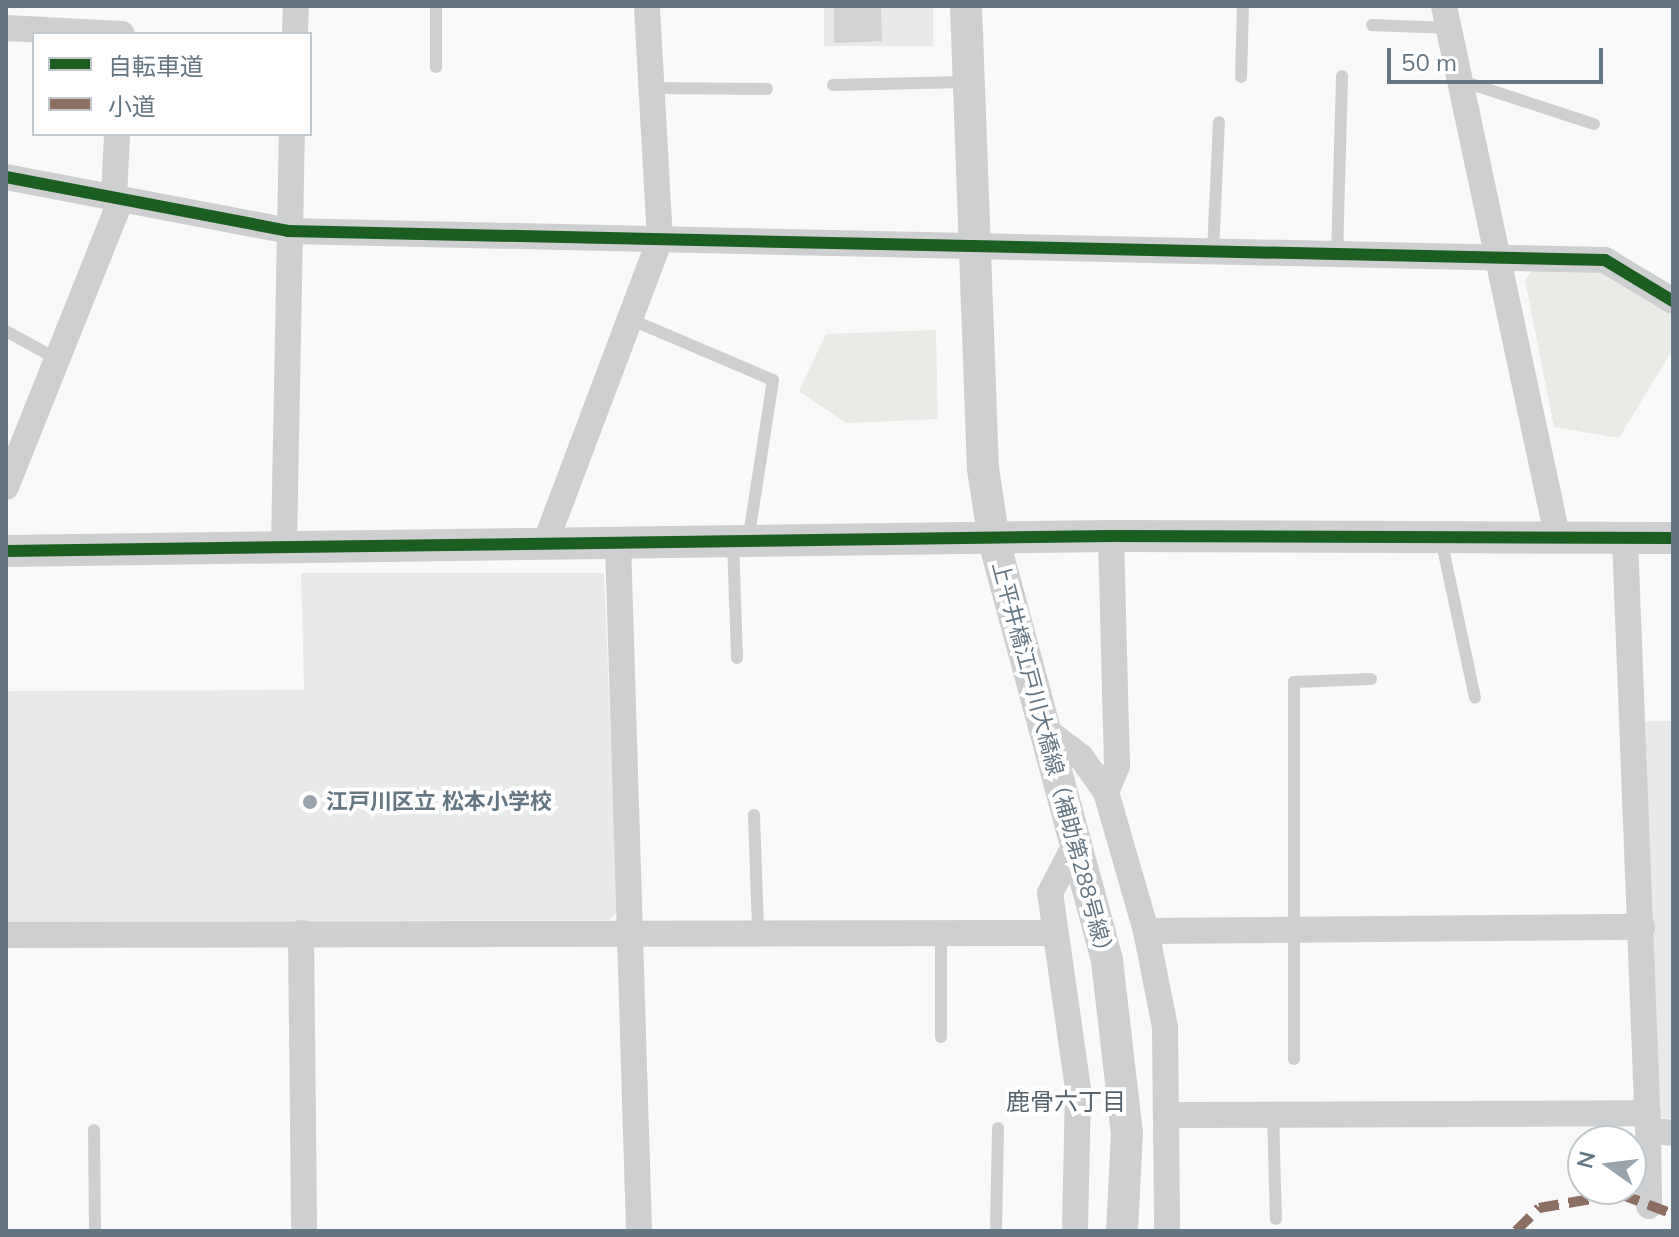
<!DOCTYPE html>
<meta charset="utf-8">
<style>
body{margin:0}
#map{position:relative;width:1679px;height:1237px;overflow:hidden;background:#f9f9f9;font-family:Mulish,"Noto Sans JP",sans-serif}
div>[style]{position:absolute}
.built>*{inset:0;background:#e8e9e9}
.green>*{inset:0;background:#e8ebe6}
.building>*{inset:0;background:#d0d2d3}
.service>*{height:12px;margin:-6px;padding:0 6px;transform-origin:6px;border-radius:6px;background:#cecfd0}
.minor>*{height:26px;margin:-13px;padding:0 13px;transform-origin:13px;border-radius:13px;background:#cecfd0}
.tertiary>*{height:32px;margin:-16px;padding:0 16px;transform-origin:16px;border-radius:16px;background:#cecfd0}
.quiet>*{height:10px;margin-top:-5px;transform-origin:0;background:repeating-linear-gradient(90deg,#8d6e63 0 20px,transparent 0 30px)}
.cycleway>*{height:12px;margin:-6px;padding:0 6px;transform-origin:6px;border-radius:6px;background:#1b5e20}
.dots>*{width:22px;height:22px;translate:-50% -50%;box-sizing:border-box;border:4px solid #fff;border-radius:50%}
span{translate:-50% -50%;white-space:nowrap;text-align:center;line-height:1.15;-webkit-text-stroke:8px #fff;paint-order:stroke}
.street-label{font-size:22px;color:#657683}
.poi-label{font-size:22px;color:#657683;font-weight:700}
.left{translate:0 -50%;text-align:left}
.neighbourhood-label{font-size:24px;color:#57646e}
.frame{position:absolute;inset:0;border:8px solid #657683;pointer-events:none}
.legend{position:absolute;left:32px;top:32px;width:280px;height:104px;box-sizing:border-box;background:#fff;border:2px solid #c1c8cd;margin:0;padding:10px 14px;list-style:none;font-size:24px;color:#657683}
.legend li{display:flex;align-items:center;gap:16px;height:40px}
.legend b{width:40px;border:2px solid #c1c8cd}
.north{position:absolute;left:1567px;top:1125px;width:80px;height:80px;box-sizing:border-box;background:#fff;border:2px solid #c1c8cd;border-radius:50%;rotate:284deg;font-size:22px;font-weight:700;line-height:32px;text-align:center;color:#657683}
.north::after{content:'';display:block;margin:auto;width:28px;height:36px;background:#99a4ac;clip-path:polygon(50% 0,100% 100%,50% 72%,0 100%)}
.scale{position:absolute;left:1387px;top:48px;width:216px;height:36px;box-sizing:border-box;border:4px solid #657683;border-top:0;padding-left:10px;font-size:24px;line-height:28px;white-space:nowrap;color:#657683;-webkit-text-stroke:6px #fff;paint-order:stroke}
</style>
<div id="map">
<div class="built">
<div style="clip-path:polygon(824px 6px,933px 6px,933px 46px,824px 46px)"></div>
<div style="clip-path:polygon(301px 573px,604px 573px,618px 912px,609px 920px,6px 922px,6px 691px,304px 690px)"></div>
<div style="clip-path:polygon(1645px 721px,1673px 721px,1673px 1122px,1659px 1116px)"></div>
</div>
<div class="green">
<div style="clip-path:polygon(1533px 270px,1601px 272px,1673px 316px,1673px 349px,1619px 438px,1554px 427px,1525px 280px)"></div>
<div style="clip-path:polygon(936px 330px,938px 419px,846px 423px,799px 391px,826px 334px)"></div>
</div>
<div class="building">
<div style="clip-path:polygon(834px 6px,881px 6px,882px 41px,834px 43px)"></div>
</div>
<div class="service">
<div style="left:1372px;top:25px;width:76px;rotate:2.3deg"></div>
<div style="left:436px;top:67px;width:61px;rotate:-90deg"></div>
<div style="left:1241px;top:77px;width:71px;rotate:-88.4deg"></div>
<div style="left:1459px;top:80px;width:142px;rotate:18.1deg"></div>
<div style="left:833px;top:85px;width:133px;rotate:-1.3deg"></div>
<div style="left:650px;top:88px;width:117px;rotate:0.5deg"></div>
<div style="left:1213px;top:253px;width:131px;rotate:-87.4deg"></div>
<div style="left:1337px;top:256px;width:180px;rotate:-88.4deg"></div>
<div style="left:632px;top:320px;width:153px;rotate:23.1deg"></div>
<div style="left:773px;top:380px;width:163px;rotate:98.8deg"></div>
<div style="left:6px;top:331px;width:58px;rotate:28.8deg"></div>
<div style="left:1441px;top:539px;width:162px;rotate:77.9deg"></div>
<div style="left:733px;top:542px;width:116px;rotate:88deg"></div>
<div style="left:754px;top:815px;width:117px;rotate:88deg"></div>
<div style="left:941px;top:932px;width:105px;rotate:90deg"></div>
<div style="left:1294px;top:1059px;width:377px;rotate:-90deg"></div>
<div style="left:1294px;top:682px;width:77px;rotate:-2.2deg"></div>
<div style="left:1273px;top:1114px;width:105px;rotate:88.4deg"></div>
<div style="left:94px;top:1130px;width:101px;rotate:89.4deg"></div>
<div style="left:996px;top:1231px;width:103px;rotate:-88.9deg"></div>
</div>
<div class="minor">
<div style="left:1444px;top:6px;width:546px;rotate:77.95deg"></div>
<div style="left:6px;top:28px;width:116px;rotate:3deg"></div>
<div style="left:295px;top:34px;width:28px;rotate:-88deg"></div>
<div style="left:6px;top:177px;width:287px;rotate:10.8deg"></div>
<div style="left:288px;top:231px;width:1317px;rotate:1.26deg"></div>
<div style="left:1605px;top:260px;width:79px;rotate:31.1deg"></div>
<div style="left:114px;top:198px;width:64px;rotate:-87.3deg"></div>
<div style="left:6px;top:487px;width:310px;rotate:-68.2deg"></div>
<div style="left:1625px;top:540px;width:590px;rotate:87.77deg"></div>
<div style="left:1648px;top:1130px;width:25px;rotate:7deg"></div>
<div style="left:546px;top:541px;width:322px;rotate:-69.3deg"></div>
<div style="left:660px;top:240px;width:234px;rotate:-93.2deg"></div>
<div style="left:618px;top:543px;width:688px;rotate:88.25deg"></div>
<div style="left:284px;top:544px;width:410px;rotate:-88.9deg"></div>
<div style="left:1046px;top:730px;width:44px;rotate:37.6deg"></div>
<div style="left:1081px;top:757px;width:43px;rotate:54.5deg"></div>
<div style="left:1106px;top:792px;width:145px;rotate:73.9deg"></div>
<div style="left:1146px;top:931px;width:98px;rotate:78.8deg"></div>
<div style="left:1165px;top:1027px;width:204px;rotate:89.4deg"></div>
<div style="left:1106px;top:792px;width:28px;rotate:-67deg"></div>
<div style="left:1117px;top:766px;width:230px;rotate:-91.5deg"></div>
<div style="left:1146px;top:931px;width:496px;rotate:-0.5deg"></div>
<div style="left:301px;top:933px;width:298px;rotate:89.4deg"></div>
<div style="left:6px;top:935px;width:1047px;rotate:-0.11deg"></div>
<div style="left:1171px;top:1115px;width:477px;rotate:-0.2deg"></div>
<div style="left:1648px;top:1130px;width:76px;rotate:89.2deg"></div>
<div style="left:1075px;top:1231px;width:142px;rotate:-88.8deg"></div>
<div style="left:1078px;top:1089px;width:198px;rotate:-98.1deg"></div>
<div style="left:1050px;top:893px;width:56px;rotate:-62.5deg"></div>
</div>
<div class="tertiary">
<div style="left:966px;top:6px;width:463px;rotate:87.9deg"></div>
<div style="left:983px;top:469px;width:73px;rotate:81.3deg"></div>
<div style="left:994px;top:541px;width:435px;rotate:74.9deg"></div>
<div style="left:1107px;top:961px;width:173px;rotate:83.4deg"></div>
<div style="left:1127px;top:1133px;width:98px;rotate:92.9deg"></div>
<div style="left:6px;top:551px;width:1105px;rotate:-0.78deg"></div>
<div style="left:1111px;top:536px;width:562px;rotate:0.2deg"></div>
</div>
<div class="quiet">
<div style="left:1516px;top:1231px;width:33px;rotate:-45deg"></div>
<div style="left:1539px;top:1208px;width:82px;rotate:-9.8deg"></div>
<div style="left:1620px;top:1194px;width:57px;rotate:20.7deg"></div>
</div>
<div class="cycleway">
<div style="left:6px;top:177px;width:287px;rotate:10.8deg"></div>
<div style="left:288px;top:231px;width:1317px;rotate:1.26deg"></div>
<div style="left:1605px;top:260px;width:79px;rotate:31.1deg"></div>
<div style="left:6px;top:551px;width:1105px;rotate:-0.78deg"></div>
<div style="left:1111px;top:536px;width:562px;rotate:0.2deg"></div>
</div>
<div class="dots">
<div style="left:310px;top:802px;background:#99a4ac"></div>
</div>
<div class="street-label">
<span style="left:1053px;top:762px;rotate:75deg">上平井橋江戸川大橋線（補助第288号線）</span>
</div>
<div class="poi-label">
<span class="left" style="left:326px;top:802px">江戸川区立 松本小学校</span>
</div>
<div class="neighbourhood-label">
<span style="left:1066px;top:1102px">鹿骨六丁目</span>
</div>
<div class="frame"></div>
<ul class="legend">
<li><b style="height:10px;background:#1b5e20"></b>自転車道</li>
<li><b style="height:10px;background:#8d6e63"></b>小道</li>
</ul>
<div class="north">N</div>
<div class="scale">50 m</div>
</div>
